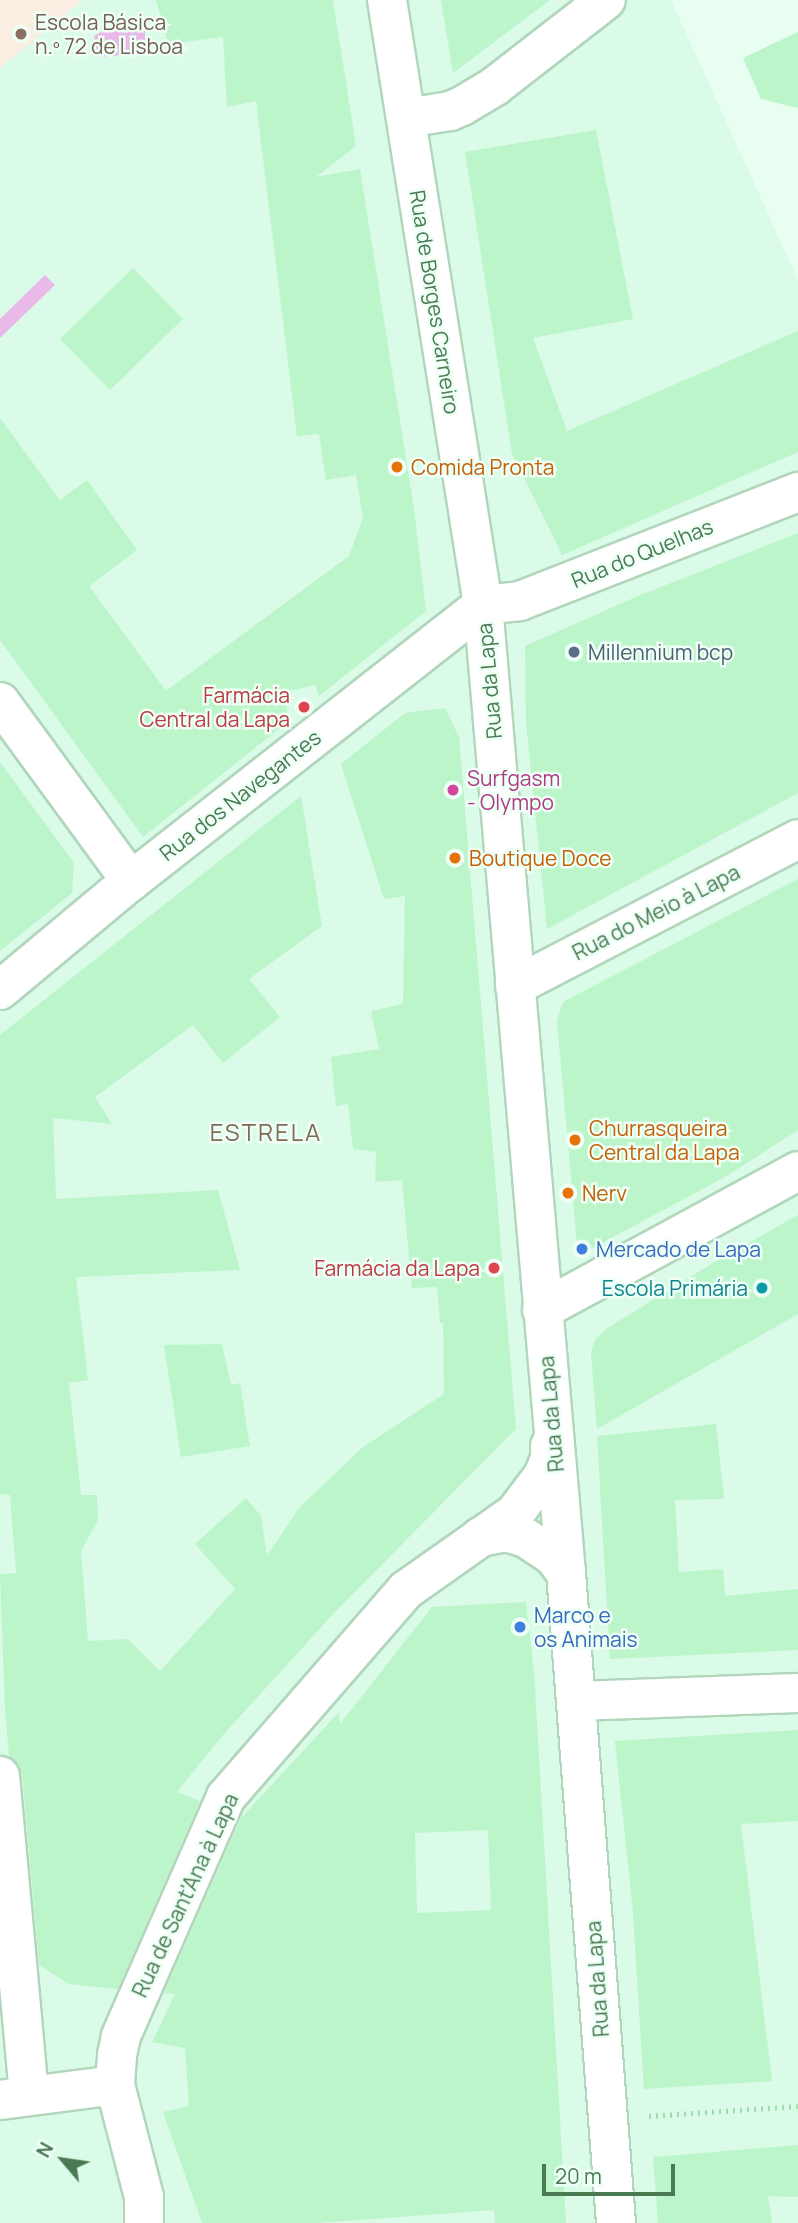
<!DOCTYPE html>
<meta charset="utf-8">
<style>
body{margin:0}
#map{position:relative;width:798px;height:2223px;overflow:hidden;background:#e7fef1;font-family:Manrope,sans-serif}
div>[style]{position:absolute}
.residential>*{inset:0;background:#dafbe7}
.education>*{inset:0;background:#faeee3}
.water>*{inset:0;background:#e8b9e9}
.building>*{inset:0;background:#bcf5c9}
.path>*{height:4.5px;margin-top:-2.25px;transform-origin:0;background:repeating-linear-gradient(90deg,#9fdbac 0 2px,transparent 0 7px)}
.roads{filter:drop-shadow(2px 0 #b1d6bb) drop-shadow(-2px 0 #b1d6bb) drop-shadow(0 2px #b1d6bb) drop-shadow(0 -2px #b1d6bb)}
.street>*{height:38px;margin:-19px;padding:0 19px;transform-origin:19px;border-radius:19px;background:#fff}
.dots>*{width:19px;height:19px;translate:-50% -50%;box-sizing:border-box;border:4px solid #eefff6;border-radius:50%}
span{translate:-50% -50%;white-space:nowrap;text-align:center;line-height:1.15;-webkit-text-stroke:5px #eefff6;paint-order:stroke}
.education-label{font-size:21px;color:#785e54}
.left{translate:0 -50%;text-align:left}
.street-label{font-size:21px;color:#497a52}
.food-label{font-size:21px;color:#c56008}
.service-label{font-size:21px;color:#4e5e75}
.health-label{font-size:21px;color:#be3a42}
.right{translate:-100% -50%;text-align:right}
.hotel-label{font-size:21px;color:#b23c85}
.shop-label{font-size:21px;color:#366cbe}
.culture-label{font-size:21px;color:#0d838f}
.quarter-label{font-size:24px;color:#816b53;letter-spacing:2px}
.north{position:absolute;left:28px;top:2125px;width:70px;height:70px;-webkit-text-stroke:5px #eefff6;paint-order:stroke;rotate:299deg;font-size:19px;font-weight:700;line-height:28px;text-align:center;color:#497a52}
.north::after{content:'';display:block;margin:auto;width:24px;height:32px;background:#497a52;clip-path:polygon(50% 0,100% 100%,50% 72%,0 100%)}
.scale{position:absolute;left:542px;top:2164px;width:133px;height:32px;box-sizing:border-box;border:4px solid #497a52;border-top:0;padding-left:9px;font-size:21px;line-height:24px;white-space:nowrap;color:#497a52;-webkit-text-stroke:5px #eefff6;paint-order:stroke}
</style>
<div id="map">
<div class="residential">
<div style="clip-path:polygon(0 0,671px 0,798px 280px,798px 2223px,0 2223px)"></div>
</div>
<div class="education">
<div style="clip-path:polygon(0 0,83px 0,0 68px)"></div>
</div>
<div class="water">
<div style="clip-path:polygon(144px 18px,146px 53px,98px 57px,94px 36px,114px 24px)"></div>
<div style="clip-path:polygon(45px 275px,55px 285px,0 338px,0 319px)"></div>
</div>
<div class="building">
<div style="clip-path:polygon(156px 0,333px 0,356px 146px,316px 177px,360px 169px,414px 509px,426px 611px,319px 696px,315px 685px,284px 692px,289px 721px,143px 837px,0 640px,0 418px,60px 500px,87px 480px,137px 550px,89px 586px,166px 691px,349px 556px,363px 518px,356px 475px,326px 480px,319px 434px,297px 436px,256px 101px,227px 107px,223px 37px,168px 44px)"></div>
<div style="clip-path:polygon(441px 0,550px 0,453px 73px)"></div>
<div style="clip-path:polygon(798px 32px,798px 108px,761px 99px,743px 58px)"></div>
<div style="clip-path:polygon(596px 130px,633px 319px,533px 338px,567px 431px,798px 331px,798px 452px,562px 555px,512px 454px,465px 152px)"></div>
<div style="clip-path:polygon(133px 268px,183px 319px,110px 390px,60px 339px)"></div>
<div style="clip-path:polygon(798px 533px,798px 793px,547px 929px,526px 722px,525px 646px,638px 596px)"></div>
<div style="clip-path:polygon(445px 708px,459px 737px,516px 1429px,334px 1613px,223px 1735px,177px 1792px,200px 1801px,118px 1989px,69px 1984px,39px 1965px,22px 1774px,17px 1763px,9px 1756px,5px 1709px,0 1574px,16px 1573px,10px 1495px,0 1494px,0 1035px,301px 796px,322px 926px,249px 979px,280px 1017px,223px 1063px,193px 1025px,95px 1097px,112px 1124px,53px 1118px,56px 1199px,218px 1190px,240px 1270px,76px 1277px,88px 1380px,69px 1383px,81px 1495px,97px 1495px,98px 1520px,81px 1551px,88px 1641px,128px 1639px,160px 1671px,235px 1589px,195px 1544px,246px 1498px,261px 1516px,267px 1556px,299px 1508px,363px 1447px,444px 1394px,443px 1323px,440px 1323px,437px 1287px,412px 1288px,402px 1180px,375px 1182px,376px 1152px,353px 1149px,348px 1104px,336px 1106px,331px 1057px,379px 1049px,371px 1011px,403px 1004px,405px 896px,384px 899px,341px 764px,405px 713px)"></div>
<div style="clip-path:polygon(0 762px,74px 863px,72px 893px,0 951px)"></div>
<div style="clip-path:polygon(798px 879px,798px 1130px,725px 1177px,578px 1256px,557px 1021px,563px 1002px)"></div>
<div style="clip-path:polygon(798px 1215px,798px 1314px,597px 1429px,591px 1354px,594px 1341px,606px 1329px,713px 1263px)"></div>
<div style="clip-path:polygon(222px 1344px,231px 1385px,240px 1383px,250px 1446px,181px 1457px,164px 1345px)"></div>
<div style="clip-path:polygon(716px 1424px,724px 1499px,675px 1500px,679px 1572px,723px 1569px,725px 1596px,798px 1589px,798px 1650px,610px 1659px,597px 1436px)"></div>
<div style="clip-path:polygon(evenodd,526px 1602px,534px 1671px,566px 2223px,495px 2223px,494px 2210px,317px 2223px,202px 2223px,163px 2112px,189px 2106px,185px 2048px,152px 2042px,175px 1994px,164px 1993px,241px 1818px,339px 1712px,340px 1724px,432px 1607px,526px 1602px,488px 1830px,491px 1910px,417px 1913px,415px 1833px,488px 1830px)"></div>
<div style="clip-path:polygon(798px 1730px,798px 1821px,741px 1824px,772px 2081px,644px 2089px,633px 1913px,615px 1741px)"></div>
<div style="clip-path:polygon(798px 2145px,798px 2197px,768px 2196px,772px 2223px,658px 2223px,653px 2157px)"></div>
</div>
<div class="path">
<div style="left:649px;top:2116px;width:149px;rotate:-3.8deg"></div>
</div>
<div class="roads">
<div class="street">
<div style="left:387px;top:0;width:613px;rotate:80.98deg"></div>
<div style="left:483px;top:605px;width:972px;rotate:85.1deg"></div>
<div style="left:566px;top:1573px;width:652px;rotate:85.6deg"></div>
<div style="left:406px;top:118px;width:45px;rotate:-9deg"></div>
<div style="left:450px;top:111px;width:13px;rotate:-23deg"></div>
<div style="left:462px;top:106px;width:39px;rotate:-31deg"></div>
<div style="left:495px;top:86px;width:140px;rotate:-37.8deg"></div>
<div style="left:483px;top:605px;width:37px;rotate:-6deg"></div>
<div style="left:520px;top:601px;width:299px;rotate:-21.4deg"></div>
<div style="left:0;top:702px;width:222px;rotate:53.8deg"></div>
<div style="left:515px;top:986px;width:319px;rotate:-27.4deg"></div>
<div style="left:0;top:990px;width:170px;rotate:-39.8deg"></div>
<div style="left:131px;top:881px;width:447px;rotate:-38.1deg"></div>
<div style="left:542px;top:1310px;width:291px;rotate:-28.5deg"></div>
<div style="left:480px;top:1537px;width:26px;rotate:-11deg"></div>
<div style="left:506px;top:1532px;width:21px;rotate:17deg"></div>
<div style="left:526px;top:1538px;width:34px;rotate:34deg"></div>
<div style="left:554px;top:1557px;width:20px;rotate:53deg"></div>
<div style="left:576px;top:1701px;width:222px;rotate:-2.1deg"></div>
<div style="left:0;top:1776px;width:320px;rotate:84.8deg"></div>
<div style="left:0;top:2100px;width:116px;rotate:-7.4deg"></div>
<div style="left:144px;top:2223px;width:26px;rotate:-90deg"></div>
<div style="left:144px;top:2197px;width:116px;rotate:-104.5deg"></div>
<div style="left:115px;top:2085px;width:30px;rotate:-86deg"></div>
<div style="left:117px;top:2055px;width:19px;rotate:-78deg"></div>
<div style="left:121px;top:2036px;width:261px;rotate:-66.3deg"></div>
<div style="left:226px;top:1797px;width:274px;rotate:-49deg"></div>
<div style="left:406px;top:1590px;width:133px;rotate:-35.2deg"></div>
<div style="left:515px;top:1513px;width:46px;rotate:-52.9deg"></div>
<div style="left:543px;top:1476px;width:18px;rotate:-68deg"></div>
<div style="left:550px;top:1459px;width:13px;rotate:-90deg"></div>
</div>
</div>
<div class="dots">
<div style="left:21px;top:34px;background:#8d6e63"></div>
<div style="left:397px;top:467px;background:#e8710a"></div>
<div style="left:574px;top:652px;background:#5c6f8a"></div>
<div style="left:304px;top:707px;background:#e0444e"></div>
<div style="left:453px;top:790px;background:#d1479c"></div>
<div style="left:455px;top:858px;background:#e8710a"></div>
<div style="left:575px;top:1140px;background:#e8710a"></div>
<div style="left:568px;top:1193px;background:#e8710a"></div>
<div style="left:582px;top:1249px;background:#3f7fe0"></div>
<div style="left:494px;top:1268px;background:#e0444e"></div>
<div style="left:762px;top:1288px;background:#0f9aa8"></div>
<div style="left:520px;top:1627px;background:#3f7fe0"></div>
</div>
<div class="education-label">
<span class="left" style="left:35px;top:34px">Escola Básica<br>n.º 72 de Lisboa</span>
</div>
<div class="street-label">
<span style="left:435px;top:302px;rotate:81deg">Rua de Borges Carneiro</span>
<span style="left:642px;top:553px;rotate:-22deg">Rua do Quelhas</span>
<span style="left:489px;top:681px;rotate:-95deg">Rua da Lapa</span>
<span style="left:240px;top:795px;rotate:-38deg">Rua dos Navegantes</span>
<span style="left:656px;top:912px;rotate:-27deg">Rua do Meio à Lapa</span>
<span style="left:551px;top:1414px;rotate:-95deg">Rua da Lapa</span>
<span style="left:185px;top:1895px;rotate:-65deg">Rua de Sant'Ana à Lapa</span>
<span style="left:597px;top:1979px;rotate:-94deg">Rua da Lapa</span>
</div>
<div class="food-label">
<span class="left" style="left:411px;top:467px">Comida Pronta</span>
<span class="left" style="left:469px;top:858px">Boutique Doce</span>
<span class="left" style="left:589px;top:1140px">Churrasqueira<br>Central da Lapa</span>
<span class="left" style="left:582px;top:1193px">Nerv</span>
</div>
<div class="service-label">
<span class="left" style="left:588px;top:652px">Millennium bcp</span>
</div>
<div class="health-label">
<span class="right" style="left:290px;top:707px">Farmácia<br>Central da Lapa</span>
<span class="right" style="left:480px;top:1268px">Farmácia da Lapa</span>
</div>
<div class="hotel-label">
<span class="left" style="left:467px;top:790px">Surfgasm<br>- Olympo</span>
</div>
<div class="shop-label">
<span class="left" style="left:596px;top:1249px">Mercado de Lapa</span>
<span class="left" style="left:534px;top:1627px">Marco e<br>os Animais</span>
</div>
<div class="culture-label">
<span class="right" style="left:748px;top:1288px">Escola Primária</span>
</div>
<div class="quarter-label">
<span style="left:266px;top:1132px">ESTRELA</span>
</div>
<div class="north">N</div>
<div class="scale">20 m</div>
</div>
